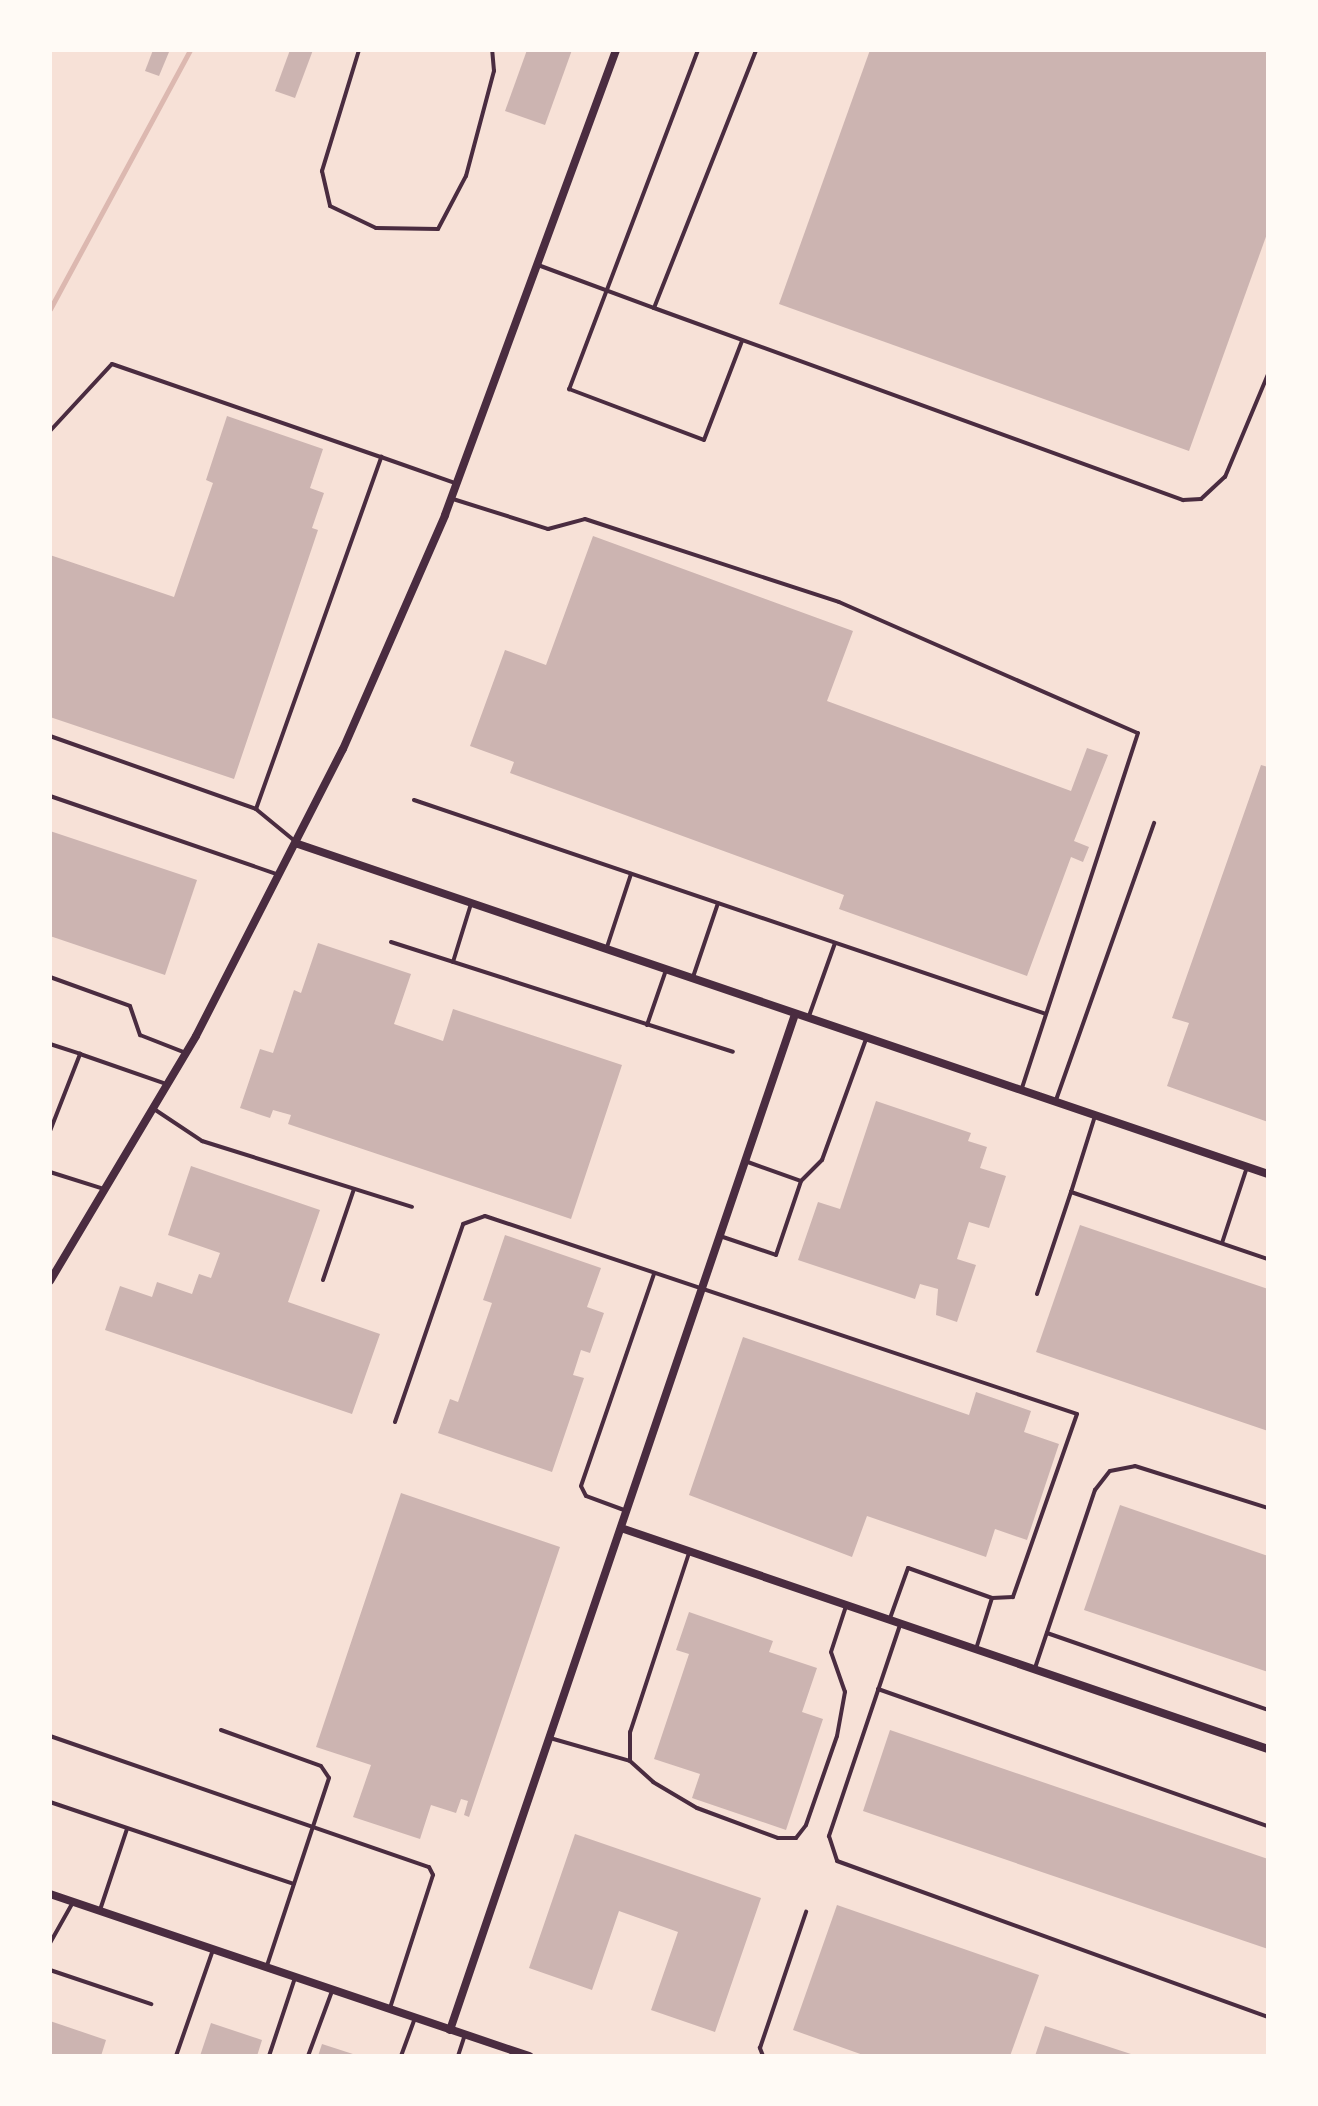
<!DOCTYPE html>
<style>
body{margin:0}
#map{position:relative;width:1318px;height:2106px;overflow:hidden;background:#f7e1d7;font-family:"Asap Condensed",sans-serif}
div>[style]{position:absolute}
.stream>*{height:5px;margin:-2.5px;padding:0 2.5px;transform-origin:2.5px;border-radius:2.5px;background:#dcb8b0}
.building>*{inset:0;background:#ccb4b1}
.service>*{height:4px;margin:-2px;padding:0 2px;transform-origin:2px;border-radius:2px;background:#4a2c40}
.minor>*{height:8px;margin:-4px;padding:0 4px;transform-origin:4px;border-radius:4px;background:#4a2c40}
span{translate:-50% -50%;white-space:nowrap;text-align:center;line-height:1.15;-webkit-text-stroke:6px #fffaf5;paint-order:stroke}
.frame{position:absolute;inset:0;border:52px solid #fffaf5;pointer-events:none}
</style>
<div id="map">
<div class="stream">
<div style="left:50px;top:309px;width:294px;rotate:-61.6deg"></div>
</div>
<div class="building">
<div style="clip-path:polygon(153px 50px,169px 52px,159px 76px,145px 71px)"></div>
<div style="clip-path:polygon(290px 50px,313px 50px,295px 98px,275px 91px)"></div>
<div style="clip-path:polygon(527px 50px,572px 50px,545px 125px,505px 111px)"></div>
<div style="clip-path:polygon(870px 50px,1268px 52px,1268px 231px,1189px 451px,779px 304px)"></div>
<div style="clip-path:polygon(227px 416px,323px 449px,310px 488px,324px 493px,312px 528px,318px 530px,234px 779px,50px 717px,50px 555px,174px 597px,213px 483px,206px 480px)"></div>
<div style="clip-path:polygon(593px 536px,853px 631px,827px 701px,1071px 791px,1087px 748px,1108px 755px,1074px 841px,1089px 847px,1083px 862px,1071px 857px,1027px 976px,839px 909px,844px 895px,510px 773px,514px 762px,470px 746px,505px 650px,546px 665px)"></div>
<div style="clip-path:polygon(1261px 765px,1268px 767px,1268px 1122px,1167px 1086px,1189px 1023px,1172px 1018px)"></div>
<div style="clip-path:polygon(50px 831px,197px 880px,165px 975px,50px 936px)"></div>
<div style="clip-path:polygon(318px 943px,411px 974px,394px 1024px,443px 1041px,453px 1009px,622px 1065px,571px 1219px,288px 1124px,291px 1115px,273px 1110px,270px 1118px,240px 1108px,260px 1049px,273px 1053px,294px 990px,301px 993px)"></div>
<div style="clip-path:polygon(876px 1101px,971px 1133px,968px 1141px,987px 1147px,980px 1168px,1006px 1176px,989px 1228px,969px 1222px,957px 1259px,976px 1265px,957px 1322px,936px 1315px,938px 1289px,920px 1284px,915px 1299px,798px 1260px,818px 1202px,840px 1209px)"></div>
<div style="clip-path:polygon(191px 1166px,320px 1210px,288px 1302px,380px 1334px,352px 1414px,105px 1330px,120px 1286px,152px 1297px,157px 1282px,192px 1294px,199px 1274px,211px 1278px,220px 1253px,168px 1235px)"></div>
<div style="clip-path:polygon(1080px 1225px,1268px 1289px,1268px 1431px,1036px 1352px)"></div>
<div style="clip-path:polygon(505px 1235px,601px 1268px,587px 1307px,604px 1313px,590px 1353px,581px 1350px,573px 1375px,584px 1378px,552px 1472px,438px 1433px,450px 1399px,458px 1402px,492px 1303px,483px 1300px)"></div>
<div style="clip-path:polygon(743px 1337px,969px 1415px,976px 1392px,1031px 1411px,1024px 1432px,1059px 1444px,1027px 1540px,995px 1529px,986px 1557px,867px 1516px,852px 1557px,689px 1495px)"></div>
<div style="clip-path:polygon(401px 1493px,560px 1547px,469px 1817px,464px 1815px,468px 1801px,461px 1799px,456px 1813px,431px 1805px,420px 1839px,353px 1817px,371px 1765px,316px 1747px)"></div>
<div style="clip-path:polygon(1120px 1505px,1268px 1556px,1268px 1672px,1084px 1610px)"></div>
<div style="clip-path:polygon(689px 1612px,773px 1641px,769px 1652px,817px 1668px,802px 1712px,823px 1719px,786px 1830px,692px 1798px,700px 1774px,654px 1759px,689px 1654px,676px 1650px)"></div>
<div style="clip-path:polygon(890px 1730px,1268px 1859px,1268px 1949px,863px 1811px)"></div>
<div style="clip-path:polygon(575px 1834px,761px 1898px,715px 2032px,651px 2010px,678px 1932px,619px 1911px,592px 1990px,529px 1968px)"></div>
<div style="clip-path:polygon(837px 1905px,1039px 1975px,1010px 2056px,866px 2056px,793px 2030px)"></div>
<div style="clip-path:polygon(50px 2021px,106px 2040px,101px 2056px,50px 2056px)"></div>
<div style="clip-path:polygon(211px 2023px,262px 2040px,257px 2056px,200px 2056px)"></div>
<div style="clip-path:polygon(1045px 2026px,1134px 2055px,1133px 2056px,1035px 2056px)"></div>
<div style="clip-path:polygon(322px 2044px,356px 2055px,356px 2056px,318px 2056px)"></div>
</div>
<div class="service">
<div style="left:359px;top:50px;width:127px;rotate:107deg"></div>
<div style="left:322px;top:171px;width:36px;rotate:77deg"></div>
<div style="left:330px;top:206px;width:51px;rotate:25.6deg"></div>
<div style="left:376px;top:228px;width:62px;rotate:0.9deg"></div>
<div style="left:438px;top:229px;width:60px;rotate:-62.2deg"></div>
<div style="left:466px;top:176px;width:109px;rotate:-75.1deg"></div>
<div style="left:494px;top:71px;width:21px;rotate:-95deg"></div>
<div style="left:698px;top:50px;width:363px;rotate:110.8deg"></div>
<div style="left:569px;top:389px;width:144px;rotate:20.7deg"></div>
<div style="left:704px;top:440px;width:106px;rotate:-69deg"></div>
<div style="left:538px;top:265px;width:124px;rotate:20.3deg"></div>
<div style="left:654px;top:308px;width:277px;rotate:-68.4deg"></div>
<div style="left:654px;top:308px;width:563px;rotate:19.95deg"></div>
<div style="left:1183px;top:500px;width:18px;rotate:-3deg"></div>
<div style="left:1201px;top:499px;width:33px;rotate:-43deg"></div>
<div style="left:1225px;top:477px;width:112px;rotate:-67.3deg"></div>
<div style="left:50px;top:431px;width:91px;rotate:-47.2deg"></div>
<div style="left:112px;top:364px;width:285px;rotate:19.1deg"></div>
<div style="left:453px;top:499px;width:100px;rotate:17.5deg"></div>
<div style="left:548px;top:529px;width:38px;rotate:-15deg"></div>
<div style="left:585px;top:519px;width:267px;rotate:18.1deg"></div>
<div style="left:839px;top:602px;width:326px;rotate:23.7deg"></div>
<div style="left:1138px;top:733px;width:376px;rotate:108.1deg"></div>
<div style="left:50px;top:736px;width:219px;rotate:19.5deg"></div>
<div style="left:50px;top:796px;width:242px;rotate:19deg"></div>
<div style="left:414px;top:800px;width:667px;rotate:18.71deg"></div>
<div style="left:296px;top:842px;width:52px;rotate:-140.5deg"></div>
<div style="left:256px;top:809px;width:374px;rotate:-70.4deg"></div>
<div style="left:381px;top:457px;width:78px;rotate:19.4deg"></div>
<div style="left:391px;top:942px;width:359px;rotate:17.8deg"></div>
<div style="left:607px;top:947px;width:77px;rotate:-71.8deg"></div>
<div style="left:453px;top:962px;width:61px;rotate:-72.8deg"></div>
<div style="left:50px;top:977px;width:85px;rotate:19.9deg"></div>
<div style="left:130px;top:1006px;width:31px;rotate:71deg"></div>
<div style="left:140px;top:1035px;width:49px;rotate:21.4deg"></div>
<div style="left:693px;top:977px;width:78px;rotate:-71.3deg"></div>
<div style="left:809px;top:1016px;width:77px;rotate:-70.4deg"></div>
<div style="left:647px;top:1025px;width:58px;rotate:-70.9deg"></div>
<div style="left:50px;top:1044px;width:32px;rotate:18deg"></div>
<div style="left:1056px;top:1100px;width:294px;rotate:-70.5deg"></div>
<div style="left:154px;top:1109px;width:58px;rotate:33.7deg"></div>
<div style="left:202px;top:1141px;width:220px;rotate:17.4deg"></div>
<div style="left:1095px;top:1116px;width:80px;rotate:107.5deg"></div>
<div style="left:1071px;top:1192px;width:208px;rotate:18.8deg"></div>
<div style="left:50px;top:1131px;width:83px;rotate:-68.7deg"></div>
<div style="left:80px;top:1054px;width:91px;rotate:19.2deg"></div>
<div style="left:745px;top:1161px;width:59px;rotate:19.7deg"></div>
<div style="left:801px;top:1181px;width:30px;rotate:-45deg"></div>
<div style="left:822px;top:1160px;width:129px;rotate:-70deg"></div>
<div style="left:50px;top:1172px;width:57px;rotate:17.5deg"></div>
<div style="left:720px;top:1236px;width:59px;rotate:18.7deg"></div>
<div style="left:776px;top:1255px;width:78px;rotate:-71.3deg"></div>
<div style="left:1222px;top:1243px;width:80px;rotate:-71.8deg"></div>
<div style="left:323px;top:1280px;width:96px;rotate:-71.2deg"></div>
<div style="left:1037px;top:1294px;width:108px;rotate:-71.6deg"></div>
<div style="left:395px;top:1422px;width:209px;rotate:-71deg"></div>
<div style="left:463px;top:1224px;width:23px;rotate:-20deg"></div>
<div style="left:485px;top:1216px;width:624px;rotate:18.49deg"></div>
<div style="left:1077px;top:1414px;width:194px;rotate:109.3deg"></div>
<div style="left:1013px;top:1597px;width:21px;rotate:177deg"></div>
<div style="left:992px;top:1598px;width:89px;rotate:-160.3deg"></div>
<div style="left:908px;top:1568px;width:56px;rotate:109.7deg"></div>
<div style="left:624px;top:1510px;width:40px;rotate:-159.8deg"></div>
<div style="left:586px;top:1496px;width:11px;rotate:-117deg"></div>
<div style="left:581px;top:1486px;width:224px;rotate:-71deg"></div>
<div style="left:689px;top:1553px;width:188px;rotate:108.2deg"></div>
<div style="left:630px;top:1732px;width:29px;rotate:90deg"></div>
<div style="left:630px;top:1761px;width:31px;rotate:42deg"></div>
<div style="left:653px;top:1782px;width:51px;rotate:30.6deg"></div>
<div style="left:697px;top:1808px;width:86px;rotate:20.3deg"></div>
<div style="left:778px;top:1838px;width:18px"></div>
<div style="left:796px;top:1838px;width:16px;rotate:-52deg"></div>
<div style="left:806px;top:1825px;width:94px;rotate:-70.8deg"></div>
<div style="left:837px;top:1736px;width:45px;rotate:-79.7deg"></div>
<div style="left:845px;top:1692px;width:42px;rotate:-109.3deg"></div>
<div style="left:831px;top:1652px;width:48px;rotate:-71.9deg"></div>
<div style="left:900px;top:1625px;width:223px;rotate:108.6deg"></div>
<div style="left:829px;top:1836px;width:26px;rotate:72deg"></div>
<div style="left:837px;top:1861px;width:458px;rotate:19.9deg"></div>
<div style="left:1047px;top:1633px;width:234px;rotate:19.2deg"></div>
<div style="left:976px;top:1649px;width:53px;rotate:-72.6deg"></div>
<div style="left:1035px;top:1668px;width:188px;rotate:-71.4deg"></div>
<div style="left:1095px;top:1490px;width:24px;rotate:-52deg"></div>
<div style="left:1110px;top:1471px;width:25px;rotate:-11deg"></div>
<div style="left:1135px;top:1466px;width:139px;rotate:17.5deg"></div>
<div style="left:878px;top:1689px;width:413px;rotate:19.4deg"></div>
<div style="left:221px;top:1730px;width:106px;rotate:19.8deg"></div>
<div style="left:321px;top:1766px;width:14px;rotate:56deg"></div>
<div style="left:329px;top:1778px;width:197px;rotate:108.3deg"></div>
<div style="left:50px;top:1736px;width:401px;rotate:19.1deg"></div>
<div style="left:429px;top:1867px;width:9px;rotate:63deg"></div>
<div style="left:433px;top:1875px;width:140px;rotate:107.9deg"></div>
<div style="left:550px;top:1738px;width:83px;rotate:16deg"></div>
<div style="left:50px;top:1802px;width:257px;rotate:18.6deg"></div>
<div style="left:100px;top:1910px;width:85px;rotate:-71.6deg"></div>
<div style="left:50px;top:1943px;width:45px;rotate:-60.6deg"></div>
<div style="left:50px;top:1970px;width:107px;rotate:18.6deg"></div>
<div style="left:176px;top:2056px;width:112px;rotate:-70.8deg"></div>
<div style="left:269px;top:2056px;width:82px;rotate:-71.6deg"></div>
<div style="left:308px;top:2056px;width:69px;rotate:-69.7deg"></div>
<div style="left:401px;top:2056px;width:40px;rotate:-69.8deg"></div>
<div style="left:458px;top:2056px;width:22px;rotate:-72deg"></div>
<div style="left:763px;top:2056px;width:9px;rotate:-111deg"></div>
<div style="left:760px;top:2048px;width:144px;rotate:-71.3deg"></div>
</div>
<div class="minor">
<div style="left:298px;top:844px;width:1025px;rotate:18.79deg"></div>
<div style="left:50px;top:1281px;width:285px;rotate:-59.2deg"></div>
<div style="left:196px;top:1036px;width:322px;rotate:-62.9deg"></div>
<div style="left:343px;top:749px;width:255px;rotate:-66.4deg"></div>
<div style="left:445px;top:515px;width:495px;rotate:-69.8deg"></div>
<div style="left:621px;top:1528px;width:684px;rotate:18.86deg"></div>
<div style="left:50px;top:1894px;width:506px;rotate:18.69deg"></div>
<div style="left:450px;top:2030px;width:1073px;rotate:-71.24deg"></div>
</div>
<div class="frame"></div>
</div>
